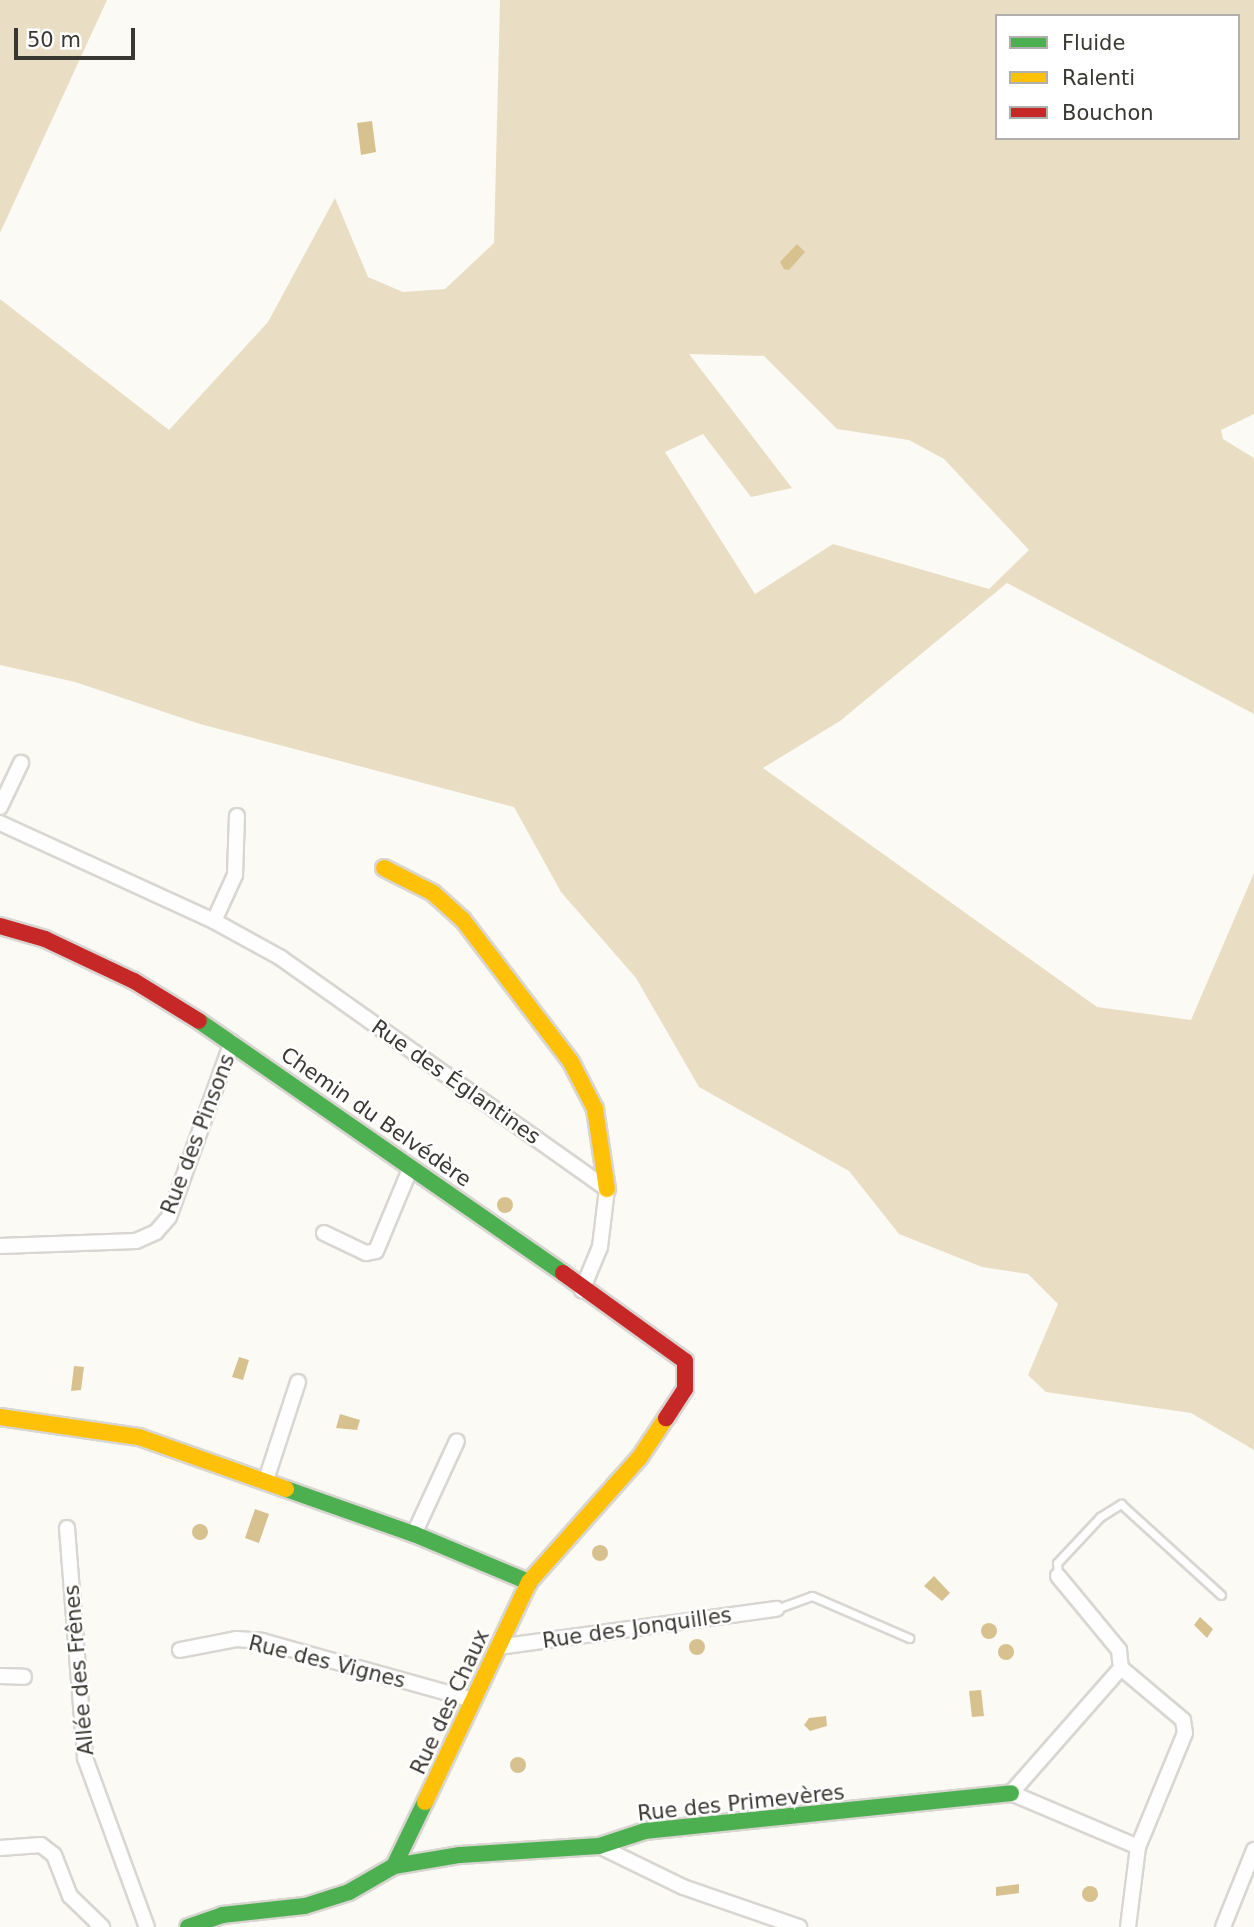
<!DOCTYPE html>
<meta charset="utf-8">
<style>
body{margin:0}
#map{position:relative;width:1254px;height:1927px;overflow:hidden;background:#fcfaf5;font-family:"DejaVu Sans",sans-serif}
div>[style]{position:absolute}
.green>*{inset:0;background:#e9dec3}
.water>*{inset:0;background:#d7c28f}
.round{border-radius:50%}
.roads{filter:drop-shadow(2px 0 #d9d6d2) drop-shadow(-2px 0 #d9d6d2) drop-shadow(0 2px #d9d6d2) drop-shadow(0 -2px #d9d6d2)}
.lane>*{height:7px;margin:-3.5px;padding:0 3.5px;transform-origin:3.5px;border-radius:3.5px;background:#fffefe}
.street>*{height:14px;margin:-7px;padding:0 7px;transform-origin:7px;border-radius:7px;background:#fffefe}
.fast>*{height:16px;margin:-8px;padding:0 8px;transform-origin:8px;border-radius:8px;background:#4caf50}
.slow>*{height:16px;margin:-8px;padding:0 8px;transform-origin:8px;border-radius:8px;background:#ffc107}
.jam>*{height:16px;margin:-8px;padding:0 8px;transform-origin:8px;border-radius:8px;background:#c62828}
span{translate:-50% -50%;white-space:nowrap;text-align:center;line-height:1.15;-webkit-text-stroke:5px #fff;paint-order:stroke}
.street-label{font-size:21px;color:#393731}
.legend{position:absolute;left:995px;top:14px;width:245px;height:126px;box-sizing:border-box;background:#fff;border:2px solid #b0afad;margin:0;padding:9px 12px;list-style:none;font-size:21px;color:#393731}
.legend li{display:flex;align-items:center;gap:14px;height:35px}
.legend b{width:35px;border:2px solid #b0afad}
.scale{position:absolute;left:14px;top:28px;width:121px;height:32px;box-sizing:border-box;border:4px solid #393731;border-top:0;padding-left:9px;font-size:21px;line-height:24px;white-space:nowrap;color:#393731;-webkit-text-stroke:5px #fff;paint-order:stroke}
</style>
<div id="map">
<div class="green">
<div style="clip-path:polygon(0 0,107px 0,0 233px)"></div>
<div style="clip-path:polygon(evenodd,500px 0,1254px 0,1254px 414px,1221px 430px,1223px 439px,1254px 458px,1254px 714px,1007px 583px,840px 721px,763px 768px,1097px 1007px,1191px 1020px,1254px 873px,1254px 1450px,1191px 1413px,1046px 1392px,1028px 1375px,1058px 1304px,1028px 1274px,982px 1267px,899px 1234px,849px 1171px,699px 1087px,636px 978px,561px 892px,514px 807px,200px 724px,75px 682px,0 665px,0 299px,169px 430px,268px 322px,335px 198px,368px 277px,403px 292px,445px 289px,494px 243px,500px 0,997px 16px,1238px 16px,1238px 138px,997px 138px,997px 16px,500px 0,689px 354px,764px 356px,837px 429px,909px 440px,944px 459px,1029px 550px,989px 589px,833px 544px,755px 594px,665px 452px,703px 434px,751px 497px,792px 488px,689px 354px)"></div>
</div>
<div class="water">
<div style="clip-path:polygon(372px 121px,376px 152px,361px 155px,357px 123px)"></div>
<div style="clip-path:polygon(797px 244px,805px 252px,789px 270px,784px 269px,780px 262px)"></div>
<div class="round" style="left:497px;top:1197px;width:16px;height:16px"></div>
<div style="clip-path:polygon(239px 1357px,249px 1360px,243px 1380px,232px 1377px)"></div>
<div style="clip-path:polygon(74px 1366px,84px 1367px,81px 1390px,71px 1391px)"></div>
<div style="clip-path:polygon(340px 1414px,360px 1420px,357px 1430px,336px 1428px)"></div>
<div style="clip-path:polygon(255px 1509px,269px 1514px,259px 1543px,245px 1538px)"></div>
<div class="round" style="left:192px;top:1524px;width:16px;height:16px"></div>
<div class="round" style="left:592px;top:1545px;width:16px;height:16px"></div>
<div style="clip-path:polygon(934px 1576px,950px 1593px,942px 1601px,924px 1586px)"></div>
<div style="clip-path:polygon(1200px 1617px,1213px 1629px,1207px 1638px,1194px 1625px)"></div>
<div class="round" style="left:981px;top:1623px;width:16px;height:16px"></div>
<div class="round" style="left:689px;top:1639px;width:16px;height:16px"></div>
<div class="round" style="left:998px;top:1644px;width:16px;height:16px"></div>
<div style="clip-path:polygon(981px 1690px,984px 1716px,972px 1717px,969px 1691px)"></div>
<div style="clip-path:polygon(826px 1716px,827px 1726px,810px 1731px,804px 1725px,809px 1718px)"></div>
<div class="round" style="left:510px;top:1757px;width:16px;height:16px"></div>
<div style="clip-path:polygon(1019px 1884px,1019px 1893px,996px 1896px,996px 1887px)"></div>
<div class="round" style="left:1082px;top:1886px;width:16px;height:16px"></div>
</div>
<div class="roads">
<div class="lane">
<div style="left:1058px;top:1576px;width:13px;rotate:-94deg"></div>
<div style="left:1057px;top:1563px;width:63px;rotate:-46.9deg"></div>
<div style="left:1100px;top:1517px;width:25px;rotate:-32deg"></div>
<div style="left:1121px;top:1504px;width:135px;rotate:42.3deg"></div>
<div style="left:776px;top:1609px;width:38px;rotate:-20deg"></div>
<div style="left:812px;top:1596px;width:106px;rotate:23.4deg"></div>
</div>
<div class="street">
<div style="left:0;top:807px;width:49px;rotate:-64.5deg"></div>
<div style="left:0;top:823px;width:235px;rotate:24.6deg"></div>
<div style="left:214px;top:921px;width:77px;rotate:28.9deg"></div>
<div style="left:281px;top:958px;width:400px;rotate:35.3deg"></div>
<div style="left:607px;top:1189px;width:58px;rotate:96.9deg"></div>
<div style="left:600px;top:1247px;width:47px;rotate:112.7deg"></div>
<div style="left:214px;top:921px;width:51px;rotate:-65.5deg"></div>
<div style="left:235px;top:875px;width:59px;rotate:-88.1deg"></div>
<div style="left:324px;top:1233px;width:47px;rotate:25.5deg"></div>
<div style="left:366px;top:1253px;width:10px;rotate:-11deg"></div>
<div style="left:376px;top:1251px;width:91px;rotate:-67.4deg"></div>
<div style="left:0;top:1246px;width:136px;rotate:-2.1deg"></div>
<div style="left:136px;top:1241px;width:22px;rotate:-24deg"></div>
<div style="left:156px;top:1232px;width:20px;rotate:-49deg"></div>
<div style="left:169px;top:1217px;width:186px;rotate:-70.2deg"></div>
<div style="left:266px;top:1480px;width:103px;rotate:-71.9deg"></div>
<div style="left:67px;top:1528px;width:231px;rotate:85.5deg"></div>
<div style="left:85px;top:1758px;width:180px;rotate:69.9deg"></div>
<div style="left:414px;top:1534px;width:102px;rotate:-65.2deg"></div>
<div style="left:1058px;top:1576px;width:96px;rotate:50.5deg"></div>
<div style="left:1119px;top:1650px;width:18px;rotate:84deg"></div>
<div style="left:498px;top:1647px;width:281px;rotate:-7.8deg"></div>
<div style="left:180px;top:1650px;width:57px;rotate:-11.1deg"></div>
<div style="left:236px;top:1639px;width:26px;rotate:4deg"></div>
<div style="left:262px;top:1641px;width:220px;rotate:15.6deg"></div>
<div style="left:0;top:1676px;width:24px;rotate:2deg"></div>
<div style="left:599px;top:1846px;width:93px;rotate:26deg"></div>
<div style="left:683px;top:1887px;width:123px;rotate:19deg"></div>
<div style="left:0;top:1848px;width:41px;rotate:-4.2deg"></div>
<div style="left:41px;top:1845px;width:16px;rotate:38deg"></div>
<div style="left:54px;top:1855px;width:44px;rotate:68.7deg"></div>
<div style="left:70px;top:1896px;width:45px;rotate:44.1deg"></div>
<div style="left:1128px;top:1927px;width:81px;rotate:-82.9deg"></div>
<div style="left:1138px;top:1847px;width:123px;rotate:-67.6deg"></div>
<div style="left:1185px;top:1733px;width:13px;rotate:-99deg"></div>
<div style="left:1183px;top:1720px;width:81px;rotate:-140deg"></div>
<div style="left:1121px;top:1668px;width:167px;rotate:131.3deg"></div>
<div style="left:1011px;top:1793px;width:138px;rotate:23deg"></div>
<div style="left:1223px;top:1927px;width:83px;rotate:-68.1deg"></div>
</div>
<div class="fast">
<div style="left:199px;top:1021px;width:443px;rotate:34.7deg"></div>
<div style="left:286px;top:1489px;width:136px;rotate:19.4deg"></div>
<div style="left:414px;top:1534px;width:125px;rotate:22.7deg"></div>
<div style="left:394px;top:1866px;width:67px;rotate:-9.5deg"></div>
<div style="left:460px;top:1855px;width:139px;rotate:-3.7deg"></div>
<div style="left:599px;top:1846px;width:48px;rotate:-18.1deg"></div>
<div style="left:645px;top:1831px;width:368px;rotate:-5.9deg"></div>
<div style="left:188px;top:1927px;width:36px;rotate:-19deg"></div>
<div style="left:222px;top:1915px;width:83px;rotate:-6.2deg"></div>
<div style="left:305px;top:1906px;width:46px;rotate:-17.7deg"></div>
<div style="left:349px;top:1892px;width:52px;rotate:-30deg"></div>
<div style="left:394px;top:1866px;width:71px;rotate:-64.2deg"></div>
</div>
<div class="slow">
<div style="left:384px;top:868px;width:55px;rotate:27deg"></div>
<div style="left:433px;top:893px;width:40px;rotate:42deg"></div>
<div style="left:463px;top:920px;width:178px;rotate:52.7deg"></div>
<div style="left:571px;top:1062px;width:53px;rotate:62.9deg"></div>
<div style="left:595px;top:1109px;width:81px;rotate:81.5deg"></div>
<div style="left:0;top:1417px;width:140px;rotate:8.2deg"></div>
<div style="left:139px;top:1437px;width:156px;rotate:19.5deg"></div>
<div style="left:425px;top:1802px;width:243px;rotate:-64.7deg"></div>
<div style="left:529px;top:1582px;width:167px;rotate:-48.4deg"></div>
<div style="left:640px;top:1457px;width:47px;rotate:-56.3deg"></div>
</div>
<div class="jam">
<div style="left:0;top:926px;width:47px;rotate:16.1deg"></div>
<div style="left:45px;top:939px;width:98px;rotate:25.3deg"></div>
<div style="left:134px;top:981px;width:76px;rotate:31.6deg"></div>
<div style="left:563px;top:1273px;width:150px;rotate:35.8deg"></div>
<div style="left:685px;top:1361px;width:28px;rotate:90deg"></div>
<div style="left:685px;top:1389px;width:35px;rotate:123deg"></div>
</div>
</div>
<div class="street-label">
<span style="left:456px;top:1082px;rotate:35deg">Rue des Églantines</span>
<span style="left:376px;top:1117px;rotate:35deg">Chemin du Belvédère</span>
<span style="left:198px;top:1134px;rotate:-69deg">Rue des Pinsons</span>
<span style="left:637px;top:1628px;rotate:-8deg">Rue des Jonquilles</span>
<span style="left:327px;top:1662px;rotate:14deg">Rue des Vignes</span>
<span style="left:79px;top:1670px;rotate:-95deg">Allée des Frênes</span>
<span style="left:450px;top:1702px;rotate:-65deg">Rue des Chaux</span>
<span style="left:741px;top:1803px;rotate:-6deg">Rue des Primevères</span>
</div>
<ul class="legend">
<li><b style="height:9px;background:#4caf50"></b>Fluide</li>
<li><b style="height:9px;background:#ffc107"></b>Ralenti</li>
<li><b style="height:9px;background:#c62828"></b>Bouchon</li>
</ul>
<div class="scale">50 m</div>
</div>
